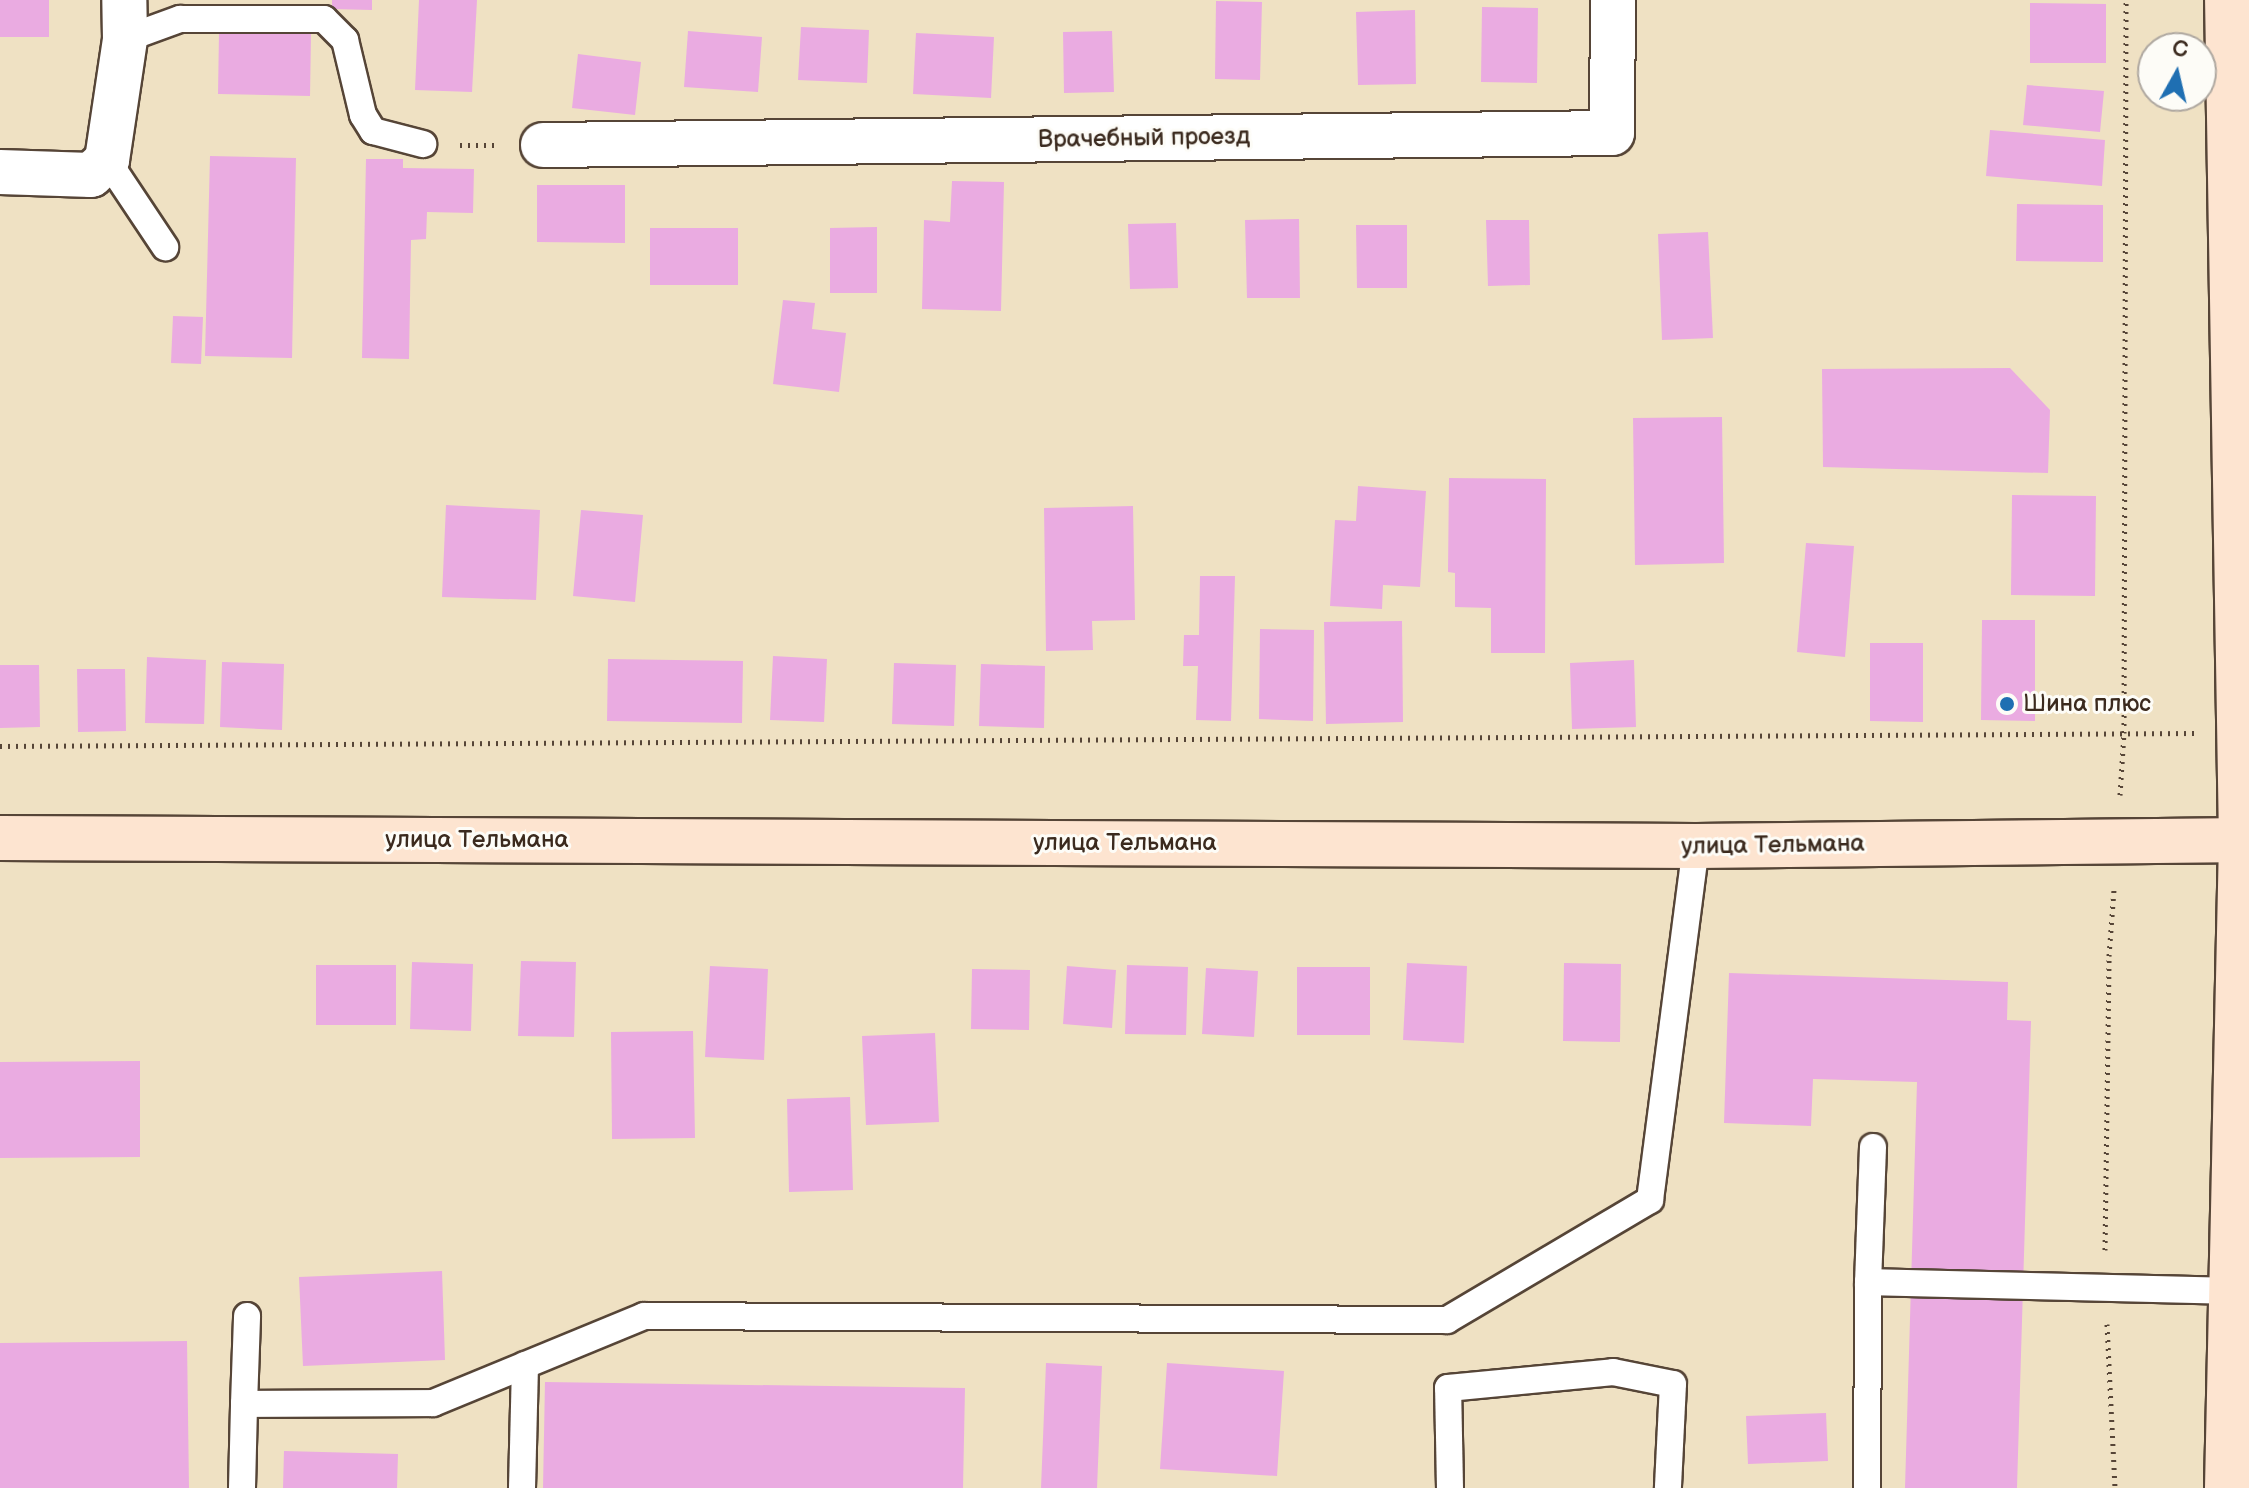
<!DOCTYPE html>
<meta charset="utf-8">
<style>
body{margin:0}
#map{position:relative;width:2249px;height:1488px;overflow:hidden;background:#efe1c3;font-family:"Balsamiq Sans",sans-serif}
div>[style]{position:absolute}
.building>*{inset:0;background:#eaabe1}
.path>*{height:5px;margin-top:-2.5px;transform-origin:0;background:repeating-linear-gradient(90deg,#564537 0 2px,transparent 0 8px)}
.roads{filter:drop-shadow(2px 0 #564537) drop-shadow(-2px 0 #564537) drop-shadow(0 2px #564537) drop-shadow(0 -2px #564537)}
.lane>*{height:26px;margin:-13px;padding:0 13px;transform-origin:13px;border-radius:13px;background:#fff}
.street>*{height:44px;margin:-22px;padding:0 22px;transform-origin:22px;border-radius:22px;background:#fff}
.secondary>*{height:44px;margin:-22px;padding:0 22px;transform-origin:22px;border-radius:22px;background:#fde4d0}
.dots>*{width:22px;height:22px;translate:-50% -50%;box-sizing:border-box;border:4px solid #fdfcf7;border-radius:50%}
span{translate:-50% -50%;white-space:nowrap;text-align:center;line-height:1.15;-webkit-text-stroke:6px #fdfcf7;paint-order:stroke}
.street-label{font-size:24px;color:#3b2a1e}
.poi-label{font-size:24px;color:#3b2a1e}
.left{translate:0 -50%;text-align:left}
.north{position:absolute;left:2137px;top:32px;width:80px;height:80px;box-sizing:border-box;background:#fdfcf7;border:2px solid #afa8a0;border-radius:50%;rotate:8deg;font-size:22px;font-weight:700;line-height:32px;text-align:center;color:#3b2a1e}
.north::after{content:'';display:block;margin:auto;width:28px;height:36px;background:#1f6fb2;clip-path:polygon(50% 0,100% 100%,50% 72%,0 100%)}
</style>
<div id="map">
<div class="building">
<div style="clip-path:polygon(0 0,49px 0,49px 37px,0 37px)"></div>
<div style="clip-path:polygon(332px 0,372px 0,372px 10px,332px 9px)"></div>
<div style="clip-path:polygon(419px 0,477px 0,472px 92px,415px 90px)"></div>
<div style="clip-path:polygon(1216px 1px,1262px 2px,1260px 80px,1215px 79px)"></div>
<div style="clip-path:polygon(2030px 3px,2106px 4px,2106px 63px,2030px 63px)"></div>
<div style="clip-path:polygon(1482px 7px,1538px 8px,1537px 83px,1481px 82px)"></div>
<div style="clip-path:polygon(1415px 10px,1416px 84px,1358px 85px,1356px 12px)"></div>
<div style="clip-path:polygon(801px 27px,869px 30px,867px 83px,798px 80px)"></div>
<div style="clip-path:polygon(688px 31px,762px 37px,758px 92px,684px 87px)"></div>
<div style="clip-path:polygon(1112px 31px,1114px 92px,1064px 93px,1063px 32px)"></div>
<div style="clip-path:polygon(219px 33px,311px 34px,310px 96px,218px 94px)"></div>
<div style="clip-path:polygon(916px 33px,994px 37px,991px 98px,913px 94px)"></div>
<div style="clip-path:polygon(578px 54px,641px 62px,635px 115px,572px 108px)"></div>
<div style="clip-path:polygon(2027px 85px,2104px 91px,2100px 132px,2023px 125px)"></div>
<div style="clip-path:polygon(1990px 130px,2105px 140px,2102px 186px,1986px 176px)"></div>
<div style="clip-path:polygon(210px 156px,296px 158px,292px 358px,205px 356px)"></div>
<div style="clip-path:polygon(366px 159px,403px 159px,403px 168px,474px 169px,473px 213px,427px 212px,426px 239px,411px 240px,409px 359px,362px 358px)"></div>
<div style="clip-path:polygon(952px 181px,1004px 182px,1001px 311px,922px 309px,924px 220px,950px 222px)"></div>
<div style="clip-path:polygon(537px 185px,625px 185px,625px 243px,537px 242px)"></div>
<div style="clip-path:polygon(2017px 204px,2103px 205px,2103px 262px,2016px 261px)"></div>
<div style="clip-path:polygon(1299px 219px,1300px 298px,1247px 298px,1245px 220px)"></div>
<div style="clip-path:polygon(1486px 220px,1529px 220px,1530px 285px,1488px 286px)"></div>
<div style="clip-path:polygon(1176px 223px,1178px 288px,1130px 289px,1128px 224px)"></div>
<div style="clip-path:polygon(1356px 225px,1407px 225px,1407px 288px,1357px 288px)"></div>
<div style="clip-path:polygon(877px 227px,877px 293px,830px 293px,830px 228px)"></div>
<div style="clip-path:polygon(650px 228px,738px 228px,738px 285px,650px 285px)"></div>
<div style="clip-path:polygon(1708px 232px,1713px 338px,1662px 340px,1658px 234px)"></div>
<div style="clip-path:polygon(783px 300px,815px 303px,812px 329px,846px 333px,839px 392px,773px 384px)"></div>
<div style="clip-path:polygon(173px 316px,203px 317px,201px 364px,171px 363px)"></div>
<div style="clip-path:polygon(2010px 368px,2050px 410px,2048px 473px,1823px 467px,1822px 369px)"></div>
<div style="clip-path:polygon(1722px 417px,1724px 563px,1635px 565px,1633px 418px)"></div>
<div style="clip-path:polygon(1449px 478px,1546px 479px,1545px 653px,1491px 653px,1491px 608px,1455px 607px,1455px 573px,1448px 572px)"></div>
<div style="clip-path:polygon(1358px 486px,1426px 491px,1420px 587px,1383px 585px,1382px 609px,1330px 606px,1335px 520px,1356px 521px)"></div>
<div style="clip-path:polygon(2012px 495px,2096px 496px,2095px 596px,2011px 595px)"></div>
<div style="clip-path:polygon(446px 505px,540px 510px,536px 600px,442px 597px)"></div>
<div style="clip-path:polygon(1133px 506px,1135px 620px,1092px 621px,1093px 650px,1046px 651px,1044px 508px)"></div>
<div style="clip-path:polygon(581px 510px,643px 515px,635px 602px,573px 596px)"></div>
<div style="clip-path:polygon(1806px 543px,1854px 546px,1845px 657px,1797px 652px)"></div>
<div style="clip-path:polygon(1200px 576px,1235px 576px,1231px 721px,1196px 720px,1198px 666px,1183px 666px,1184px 635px,1199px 635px)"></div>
<div style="clip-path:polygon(1982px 620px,2035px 620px,2035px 721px,1981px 720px)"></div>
<div style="clip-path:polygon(1402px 621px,1403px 722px,1326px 724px,1324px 622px)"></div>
<div style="clip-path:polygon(1260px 629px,1314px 630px,1313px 721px,1259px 719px)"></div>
<div style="clip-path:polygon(1870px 643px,1923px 643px,1923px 722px,1870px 721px)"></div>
<div style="clip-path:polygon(773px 656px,827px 659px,824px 722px,770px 720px)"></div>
<div style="clip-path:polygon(147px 657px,206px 660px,204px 724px,145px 723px)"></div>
<div style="clip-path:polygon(608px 659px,743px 661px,742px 723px,607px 721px)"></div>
<div style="clip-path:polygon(1634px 660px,1636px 727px,1572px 729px,1570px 663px)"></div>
<div style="clip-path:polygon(222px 662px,284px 664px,282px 730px,220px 727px)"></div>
<div style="clip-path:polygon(894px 663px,956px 665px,954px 726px,892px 724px)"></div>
<div style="clip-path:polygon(981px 664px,1045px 666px,1044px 728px,979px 726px)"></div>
<div style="clip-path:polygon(0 665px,39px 665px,40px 727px,0 728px)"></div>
<div style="clip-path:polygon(77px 669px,125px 669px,126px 731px,78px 732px)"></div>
<div style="clip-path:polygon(521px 961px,576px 962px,574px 1037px,518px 1036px)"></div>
<div style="clip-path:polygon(412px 962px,473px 964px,471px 1031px,410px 1029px)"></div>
<div style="clip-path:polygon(1407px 963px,1467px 966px,1464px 1043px,1403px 1040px)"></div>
<div style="clip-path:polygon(1564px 963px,1621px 964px,1620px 1042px,1563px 1041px)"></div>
<div style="clip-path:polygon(316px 965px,396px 965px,396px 1025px,316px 1025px)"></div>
<div style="clip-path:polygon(1127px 965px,1188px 967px,1186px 1035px,1125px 1034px)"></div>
<div style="clip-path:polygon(710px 966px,768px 969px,764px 1060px,705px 1057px)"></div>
<div style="clip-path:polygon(1067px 966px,1116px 970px,1112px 1028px,1063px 1024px)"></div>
<div style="clip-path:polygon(1297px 967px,1370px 967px,1370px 1035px,1297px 1035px)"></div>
<div style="clip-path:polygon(1206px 968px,1258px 971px,1254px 1037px,1202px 1034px)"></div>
<div style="clip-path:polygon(972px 969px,1030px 970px,1029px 1030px,971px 1029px)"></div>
<div style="clip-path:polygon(1729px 973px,2008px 982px,2007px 1020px,2031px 1021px,2017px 1488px,1905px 1488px,1917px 1082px,1813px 1079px,1811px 1126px,1724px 1123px)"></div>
<div style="clip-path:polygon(693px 1031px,695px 1138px,612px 1139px,611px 1032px)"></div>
<div style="clip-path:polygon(935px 1033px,939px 1122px,866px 1125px,862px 1036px)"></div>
<div style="clip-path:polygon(140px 1061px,140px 1157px,0 1158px,0 1062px)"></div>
<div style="clip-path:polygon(850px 1097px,853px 1190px,789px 1192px,787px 1099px)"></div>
<div style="clip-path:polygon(442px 1271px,445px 1360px,303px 1366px,299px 1277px)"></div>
<div style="clip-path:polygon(187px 1341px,189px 1488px,0 1488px,0 1343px)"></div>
<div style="clip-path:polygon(1046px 1363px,1102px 1366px,1097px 1488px,1041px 1488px)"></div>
<div style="clip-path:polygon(1167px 1363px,1284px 1371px,1277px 1476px,1160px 1469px)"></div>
<div style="clip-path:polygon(545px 1382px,965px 1388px,963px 1488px,543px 1488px)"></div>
<div style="clip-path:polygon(1826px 1413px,1828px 1461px,1748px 1464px,1746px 1416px)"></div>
<div style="clip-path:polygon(284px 1451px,398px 1454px,397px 1488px,283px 1488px)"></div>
</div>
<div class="path">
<div style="left:460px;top:145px;width:38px"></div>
<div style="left:0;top:746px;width:2195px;rotate:-0.34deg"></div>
<div style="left:2120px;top:795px;width:62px;rotate:-86.3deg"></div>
<div style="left:2124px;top:733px;width:733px;rotate:-89.84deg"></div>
<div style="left:2105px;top:1250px;width:294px;rotate:-89.2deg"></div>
<div style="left:2109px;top:956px;width:67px;rotate:-85.7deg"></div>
<div style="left:2107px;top:1324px;width:164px;rotate:87.2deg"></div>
</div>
<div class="roads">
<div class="lane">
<div style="left:125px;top:39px;width:59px;rotate:-20deg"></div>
<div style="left:180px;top:19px;width:144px"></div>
<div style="left:324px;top:19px;width:30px;rotate:45deg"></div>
<div style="left:345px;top:40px;width:77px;rotate:76.5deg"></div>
<div style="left:363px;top:115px;width:19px;rotate:58deg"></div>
<div style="left:373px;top:131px;width:52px;rotate:14.6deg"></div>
<div style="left:107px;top:160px;width:105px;rotate:56.3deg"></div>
<div style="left:1873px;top:1147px;width:135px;rotate:92.1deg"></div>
<div style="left:1868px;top:1282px;width:365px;rotate:1.4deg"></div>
<div style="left:244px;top:1404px;width:88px;rotate:-88deg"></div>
<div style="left:242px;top:1488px;width:84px;rotate:-88.6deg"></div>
<div style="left:244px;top:1404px;width:189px;rotate:-0.3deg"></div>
<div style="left:433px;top:1403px;width:228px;rotate:-22.4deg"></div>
<div style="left:644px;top:1316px;width:803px;rotate:0.29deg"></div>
<div style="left:1447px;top:1320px;width:236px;rotate:-30.6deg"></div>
<div style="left:1650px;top:1200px;width:357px;rotate:-82.6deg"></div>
<div style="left:522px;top:1488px;width:123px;rotate:-88.6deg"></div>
<div style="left:1450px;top:1488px;width:100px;rotate:-91.1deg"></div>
<div style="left:1448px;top:1388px;width:166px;rotate:-5.5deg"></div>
<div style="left:1613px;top:1372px;width:61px;rotate:11.3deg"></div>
<div style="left:1673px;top:1384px;width:104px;rotate:92.8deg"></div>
<div style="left:1867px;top:1488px;width:206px;rotate:-89.7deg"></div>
</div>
<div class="street">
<div style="left:543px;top:145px;width:1069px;rotate:-0.64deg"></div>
<div style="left:1612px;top:133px;width:133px;rotate:-89.6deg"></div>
<div style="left:0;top:172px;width:91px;rotate:1.9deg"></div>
<div style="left:91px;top:175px;width:22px;rotate:-43deg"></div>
<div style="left:107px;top:160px;width:122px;rotate:-81.5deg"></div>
<div style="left:125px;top:39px;width:39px;rotate:-91deg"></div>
</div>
<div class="secondary">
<div style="left:0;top:838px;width:1696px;rotate:0.27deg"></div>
<div style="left:1696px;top:846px;width:553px;rotate:-0.62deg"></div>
<div style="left:2227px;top:1488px;width:648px;rotate:-88.76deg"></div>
<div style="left:2241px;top:840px;width:840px;rotate:-90.95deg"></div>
</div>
</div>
<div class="dots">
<div style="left:2007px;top:704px;background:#1f6fb2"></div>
</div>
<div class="street-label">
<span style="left:1144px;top:138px;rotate:-1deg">Врачебный проезд</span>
<span style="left:477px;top:840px">улица Тельмана</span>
<span style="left:1125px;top:843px">улица Тельмана</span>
<span style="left:1773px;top:845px;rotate:-1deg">улица Тельмана</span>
</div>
<div class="poi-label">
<span class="left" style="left:2023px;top:704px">Шина плюс</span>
</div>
<div class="north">С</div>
</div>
